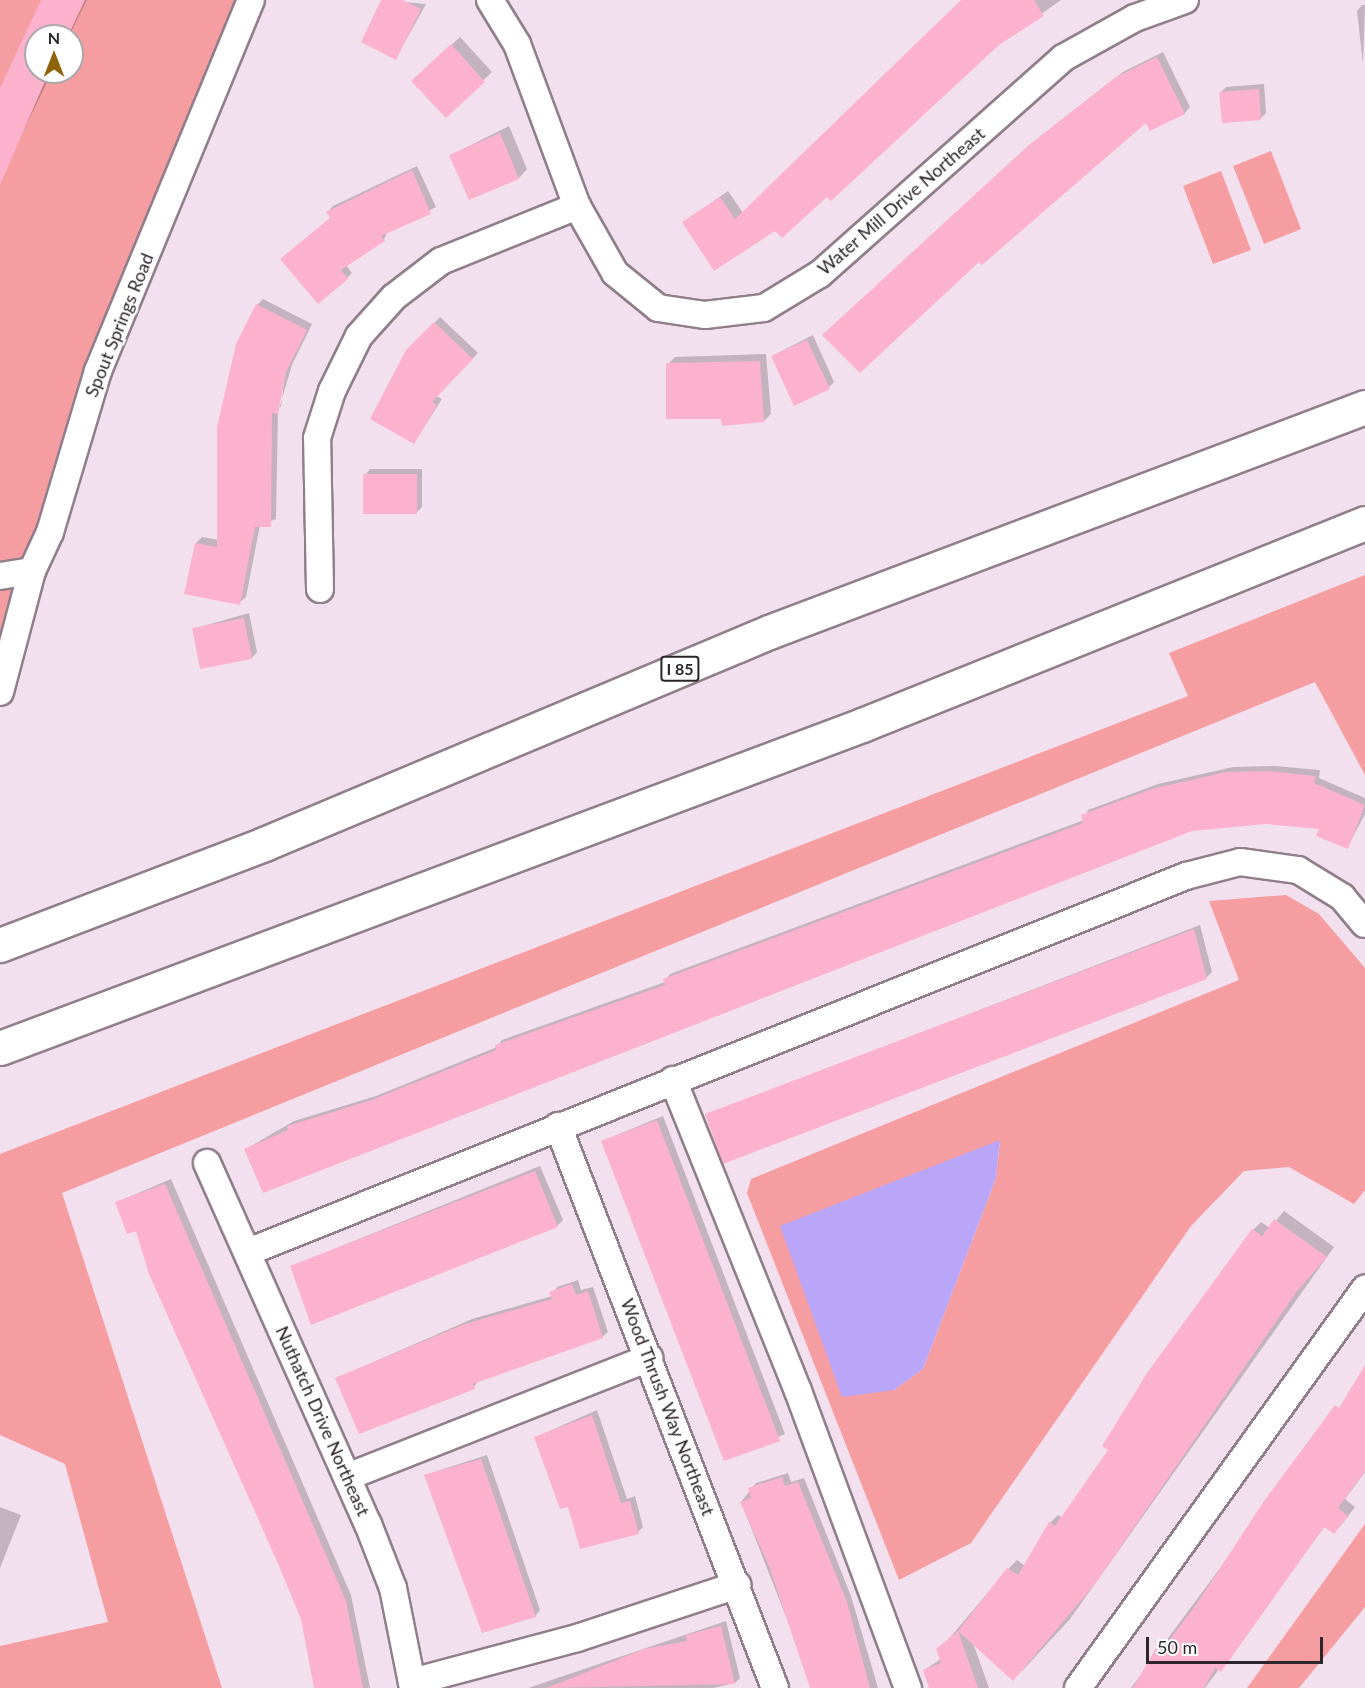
<!DOCTYPE html>
<style>
body{margin:0}
#map{position:relative;width:1365px;height:1688px;overflow:hidden;background:#f3e0ee;font-family:Lato,sans-serif}
div>[style]{position:absolute}
.green>*{inset:0;background:#f69da1}
.water>*{inset:0;background:#baa6f8}
.shadow>*{inset:0;background:#0003}
.building>*{inset:0;background:#fcb2cc}
.roads{filter:drop-shadow(2px 0 #907f8b) drop-shadow(-2px 0 #907f8b) drop-shadow(0 2px #907f8b) drop-shadow(0 -2px #907f8b)}
.minor>*{height:26px;margin:-13px;padding:0 13px;transform-origin:13px;border-radius:13px;background:#fff}
.highway>*{height:33px;margin:-16.5px;padding:0 16.5px;transform-origin:16.5px;border-radius:16.5px;background:#fff}
span{translate:-50% -50%;white-space:nowrap;text-align:center;line-height:1.15;-webkit-text-stroke:5px #fff;paint-order:stroke}
.shield-label span{padding:2px 4px;background:#fff;border:2px solid;border-radius:4px;-webkit-text-stroke-width:0}
.shield-label{font-size:16px;color:#2c252a;font-weight:700}
.street-label{font-size:18px;color:#2c252a}
.north{position:absolute;left:24px;top:24px;width:60px;height:60px;box-sizing:border-box;background:#fff;border:2px solid #aba8aa;border-radius:50%;rotate:0deg;font-size:16px;font-weight:700;line-height:24px;text-align:center;color:#2c252a}
.north::after{content:'';display:block;margin:auto;width:21px;height:27px;background:#8e6308;clip-path:polygon(50% 0,100% 100%,50% 72%,0 100%)}
.scale{position:absolute;left:1146px;top:1637px;width:177px;height:27px;box-sizing:border-box;border:3px solid #2c252a;border-top:0;padding-left:8px;font-size:18px;line-height:21px;white-space:nowrap;color:#2c252a;-webkit-text-stroke:4px #fff;paint-order:stroke}
</style>
<div id="map">
<div class="green">
<div style="clip-path:polygon(evenodd,0 0,265px 0,159px 238px,12px 673px,0 663px,0 0,36px 36px,72px 36px,72px 72px,36px 72px,36px 36px)"></div>
<div style="clip-path:polygon(1271px 151px,1301px 229px,1264px 244px,1233px 166px)"></div>
<div style="clip-path:polygon(1221px 171px,1251px 250px,1213px 264px,1183px 186px)"></div>
<div style="clip-path:polygon(1365px 575px,1365px 775px,1315px 682px,62px 1193px,222px 1688px,0 1688px,0 1646px,108px 1622px,65px 1464px,0 1435px,0 1154px,1188px 696px,1169px 653px)"></div>
<div style="clip-path:polygon(evenodd,1286px 895px,1319px 914px,1365px 968px,1365px 1190px,1354px 1204px,1289px 1167px,1244px 1171px,1191px 1226px,971px 1543px,899px 1580px,747px 1193px,751px 1179px,1239px 980px,1209px 901px,1286px 895px,1000px 1141px,996px 1178px,923px 1369px,894px 1390px,1000px 1141px)"></div>
<div style="clip-path:polygon(1365px 1524px,1365px 1607px,1299px 1688px,1247px 1688px)"></div>
</div>
<div class="water">
<div style="clip-path:polygon(1000px 1140px,996px 1178px,923px 1369px,894px 1390px,842px 1397px,780px 1226px)"></div>
</div>
<div class="shadow">
<div style="clip-path:polygon(43px 0,87px 0,69px 36px,36px 36px,36px 72px,52px 72px,0 179px,0 89px)"></div>
<div style="clip-path:polygon(383px 0,426px 4px,396px 58px)"></div>
<div style="clip-path:polygon(963px 0,1061px 0,999px 44px,776px 229px,684px 222px,728px 191px,743px 213px)"></div>
<div style="clip-path:polygon(1362px 5px,1365px 5px,1363px 64px,1357px 11px)"></div>
<div style="clip-path:polygon(460px 37px,492px 72px,446px 116px,422px 72px)"></div>
<div style="clip-path:polygon(1163px 52px,1190px 107px,1185px 113px,1151px 129px,1146px 120px,1037px 139px,1123px 72px)"></div>
<div style="clip-path:polygon(1264px 84px,1266px 113px,1260px 119px,1221px 92px,1226px 87px)"></div>
<div style="clip-path:polygon(509px 126px,527px 169px,519px 178px,451px 155px)"></div>
<div style="clip-path:polygon(417px 166px,436px 207px,387px 232px,384px 240px,346px 265px,352px 273px,347px 278px,288px 254px,332px 217px,328px 212px,333px 206px)"></div>
<div style="clip-path:polygon(evenodd,263px 299px,312px 324px,292px 365px,278px 412px,276px 519px,260px 525px,246px 597px,239px 603px,196px 543px,202px 537px,219px 540px,257px 305px,263px 299px,286px 364px,281px 407px,278px 407px,286px 364px)"></div>
<div style="clip-path:polygon(440px 317px,478px 353px,436px 396px,442px 399px,414px 443px,408px 351px)"></div>
<div style="clip-path:polygon(813px 335px,834px 382px,829px 387px,772px 356px)"></div>
<div style="clip-path:polygon(766px 354px,771px 414px,764px 421px,723px 417px,668px 364px,675px 357px)"></div>
<div style="clip-path:polygon(370px 469px,422px 469px,422px 507px,417px 512px,365px 475px)"></div>
<div style="clip-path:polygon(249px 613px,257px 652px,252px 658px,193px 629px)"></div>
<div style="clip-path:polygon(1274px 766px,1320px 770px,1319px 778px,1365px 798px,1365px 814px,1347px 848px,1321px 828px,1266px 823px,1191px 829px,246px 1149px,294px 1121px,376px 1096px,497px 1047px,502px 1040px,665px 982px,670px 974px,1084px 820px,1088px 810px,1158px 784px,1233px 767px)"></div>
<div style="clip-path:polygon(1200px 925px,1212px 972px,1206px 978px,707px 1115px)"></div>
<div style="clip-path:polygon(663px 1116px,785px 1434px,724px 1459px,602px 1141px)"></div>
<div style="clip-path:polygon(540px 1166px,563px 1220px,557px 1226px,476px 1254px,292px 1266px)"></div>
<div style="clip-path:polygon(171px 1179px,351px 1595px,370px 1688px,317px 1688px,302px 1619px,137px 1229px,117px 1202px)"></div>
<div style="clip-path:polygon(1284px 1211px,1334px 1247px,1070px 1619px,1022px 1671px,973px 1643px,989px 1688px,931px 1688px,924px 1670px,941px 1659px,947px 1641px,1008px 1569px,1017px 1560px,1025px 1566px,1050px 1523px,1058px 1515px,1063px 1518px,1110px 1449px,1253px 1230px,1261px 1222px,1270px 1228px)"></div>
<div style="clip-path:polygon(578px 1280px,581px 1290px,593px 1287px,608px 1332px,602px 1337px,479px 1380px,474px 1387px,337px 1378px,472px 1319px,552px 1296px,557px 1287px)"></div>
<div style="clip-path:polygon(1365px 1373px,1365px 1472px,1345px 1499px,1355px 1507px,1342px 1524px,1334px 1532px,1325px 1526px,1205px 1688px,1131px 1688px)"></div>
<div style="clip-path:polygon(597px 1410px,627px 1499px,635px 1496px,643px 1527px,638px 1532px,569px 1505px,536px 1437px)"></div>
<div style="clip-path:polygon(487px 1455px,540px 1610px,535px 1616px,425px 1475px)"></div>
<div style="clip-path:polygon(788px 1473px,791px 1482px,804px 1478px,851px 1596px,878px 1688px,814px 1688px,741px 1502px,756px 1483px)"></div>
<div style="clip-path:polygon(0 1507px,21px 1515px,0 1568px)"></div>
<div style="clip-path:polygon(726px 1621px,740px 1678px,735px 1683px,713px 1688px,528px 1688px)"></div>
</div>
<div class="building">
<div style="clip-path:polygon(41px 0,85px 0,68px 36px,36px 36px,36px 72px,49px 72px,0 185px,0 88px)"></div>
<div style="clip-path:polygon(381px 0,403px 0,421px 9px,396px 60px,361px 42px)"></div>
<div style="clip-path:polygon(961px 0,1034px 0,1044px 16px,999px 45px,831px 201px,827px 197px,782px 238px,775px 231px,714px 271px,682px 222px,720px 197px,735px 219px)"></div>
<div style="clip-path:polygon(451px 44px,485px 82px,446px 118px,411px 81px)"></div>
<div style="clip-path:polygon(1157px 57px,1185px 114px,1150px 131px,1146px 123px,982px 265px,979px 262px,860px 373px,822px 335px,1029px 145px,1116px 77px)"></div>
<div style="clip-path:polygon(1259px 89px,1261px 120px,1222px 123px,1219px 92px)"></div>
<div style="clip-path:polygon(500px 133px,519px 179px,469px 200px,449px 155px)"></div>
<div style="clip-path:polygon(412px 170px,431px 214px,381px 236px,385px 241px,341px 270px,348px 279px,318px 304px,280px 259px,330px 218px,326px 212px)"></div>
<div style="clip-path:polygon(256px 304px,307px 330px,286px 372px,278px 414px,272px 413px,271px 527px,255px 527px,240px 605px,184px 594px,195px 543px,217px 547px,217px 427px,236px 344px)"></div>
<div style="clip-path:polygon(434px 322px,473px 359px,432px 402px,437px 405px,414px 444px,370px 419px,406px 350px)"></div>
<div style="clip-path:polygon(807px 340px,830px 389px,794px 406px,771px 356px)"></div>
<div style="clip-path:polygon(760px 361px,764px 422px,722px 426px,721px 419px,666px 419px,666px 363px)"></div>
<div style="clip-path:polygon(363px 474px,417px 474px,417px 514px,363px 514px)"></div>
<div style="clip-path:polygon(244px 618px,252px 659px,200px 669px,192px 628px)"></div>
<div style="clip-path:polygon(1268px 771px,1315px 776px,1314px 783px,1365px 805px,1348px 849px,1316px 836px,1319px 829px,1266px 824px,1192px 831px,263px 1193px,244px 1149px,288px 1130px,287px 1126px,369px 1101px,496px 1050px,495px 1045px,665px 985px,663px 979px,1083px 823px,1081px 815px,1152px 789px,1226px 772px)"></div>
<div style="clip-path:polygon(1194px 929px,1207px 979px,723px 1164px,705px 1114px)"></div>
<div style="clip-path:polygon(657px 1120px,780px 1441px,724px 1461px,601px 1141px)"></div>
<div style="clip-path:polygon(535px 1171px,558px 1227px,311px 1325px,290px 1266px)"></div>
<div style="clip-path:polygon(165px 1184px,346px 1601px,363px 1688px,314px 1688px,301px 1619px,279px 1566px,149px 1274px,136px 1231px,127px 1234px,115px 1202px)"></div>
<div style="clip-path:polygon(1274px 1219px,1327px 1257px,1297px 1291px,1095px 1584px,1013px 1681px,958px 1631px,1007px 1568px,1018px 1575px,1049px 1522px,1055px 1526px,1108px 1450px,1102px 1446px,1147px 1373px,1252px 1229px,1262px 1236px)"></div>
<div style="clip-path:polygon(572px 1284px,576px 1295px,588px 1291px,603px 1338px,473px 1384px,475px 1389px,359px 1434px,335px 1378px,465px 1324px,552px 1299px,549px 1292px)"></div>
<div style="clip-path:polygon(1365px 1365px,1365px 1471px,1338px 1508px,1348px 1516px,1334px 1534px,1324px 1527px,1221px 1672px,1215px 1668px,1204px 1688px,1133px 1688px,1156px 1648px,1161px 1651px,1198px 1602px,1264px 1501px,1335px 1405px,1339px 1408px)"></div>
<div style="clip-path:polygon(592px 1415px,621px 1503px,630px 1501px,639px 1534px,580px 1549px,568px 1507px,560px 1509px,534px 1437px)"></div>
<div style="clip-path:polygon(481px 1459px,536px 1617px,482px 1633px,424px 1475px)"></div>
<div style="clip-path:polygon(782px 1477px,785px 1486px,798px 1482px,847px 1602px,870px 1688px,810px 1688px,769px 1566px,740px 1502px,751px 1498px,748px 1488px)"></div>
<div style="clip-path:polygon(721px 1626px,735px 1684px,547px 1688px,644px 1649px,687px 1641px,686px 1635px)"></div>
<div style="clip-path:polygon(958px 1631px,978px 1688px,929px 1688px,923px 1670px,941px 1663px,936px 1649px)"></div>
</div>
<div class="roads">
<div class="minor">
<div style="left:490px;top:0;width:52px;rotate:58.5deg"></div>
<div style="left:517px;top:44px;width:173px;rotate:69.7deg"></div>
<div style="left:577px;top:206px;width:77px;rotate:60.4deg"></div>
<div style="left:615px;top:273px;width:55px;rotate:39.1deg"></div>
<div style="left:658px;top:308px;width:48px;rotate:8.5deg"></div>
<div style="left:705px;top:315px;width:59px;rotate:-6.8deg"></div>
<div style="left:764px;top:308px;width:66px;rotate:-31.3deg"></div>
<div style="left:820px;top:274px;width:325px;rotate:-41.6deg"></div>
<div style="left:1063px;top:58px;width:82px;rotate:-29.1deg"></div>
<div style="left:1135px;top:18px;width:53px;rotate:-19.8deg"></div>
<div style="left:0;top:576px;width:32px;rotate:-9deg"></div>
<div style="left:320px;top:589px;width:151px;rotate:-91.1deg"></div>
<div style="left:317px;top:438px;width:49px;rotate:-72.3deg"></div>
<div style="left:332px;top:391px;width:61px;rotate:-63.9deg"></div>
<div style="left:359px;top:336px;width:52px;rotate:-48.1deg"></div>
<div style="left:394px;top:297px;width:59px;rotate:-37.5deg"></div>
<div style="left:441px;top:261px;width:147px;rotate:-22deg"></div>
<div style="left:0;top:692px;width:125px;rotate:-75.2deg"></div>
<div style="left:32px;top:571px;width:43px;rotate:-65.2deg"></div>
<div style="left:50px;top:532px;width:168px;rotate:-73.4deg"></div>
<div style="left:98px;top:371px;width:401px;rotate:-67.6deg"></div>
<div style="left:673px;top:1080px;width:335px;rotate:68.1deg"></div>
<div style="left:798px;top:1391px;width:317px;rotate:69.7deg"></div>
<div style="left:558px;top:1126px;width:602px;rotate:68.89deg"></div>
<div style="left:207px;top:1163px;width:395px;rotate:66deg"></div>
<div style="left:368px;top:1524px;width:69px;rotate:68.7deg"></div>
<div style="left:393px;top:1588px;width:102px;rotate:78.7deg"></div>
<div style="left:248px;top:1252px;width:1011px;rotate:-21.84deg"></div>
<div style="left:1186px;top:876px;width:56px;rotate:-14.5deg"></div>
<div style="left:1240px;top:862px;width:59px;rotate:7.9deg"></div>
<div style="left:1298px;top:870px;width:52px;rotate:31.5deg"></div>
<div style="left:1342px;top:897px;width:35px;rotate:50deg"></div>
<div style="left:347px;top:1477px;width:325px;rotate:-21.5deg"></div>
<div style="left:412px;top:1682px;width:171px;rotate:-14.9deg"></div>
<div style="left:577px;top:1638px;width:169px;rotate:-18.3deg"></div>
<div style="left:1078px;top:1688px;width:492px;rotate:-54.3deg"></div>
</div>
<div class="highway">
<div style="left:0;top:945px;width:283px;rotate:-20.9deg"></div>
<div style="left:264px;top:844px;width:548px;rotate:-22.77deg"></div>
<div style="left:769px;top:632px;width:637px;rotate:-20.68deg"></div>
<div style="left:0;top:1048px;width:921px;rotate:-20.54deg"></div>
<div style="left:862px;top:725px;width:542px;rotate:-21.88deg"></div>
</div>
</div>
<div class="shield-label">
<span style="left:680px;top:669px">I 85</span>
</div>
<div class="street-label">
<span style="left:901px;top:201px;rotate:-41deg">Water Mill Drive Northeast</span>
<span style="left:119px;top:325px;rotate:-68deg">Spout Springs Road</span>
<span style="left:668px;top:1407px;rotate:69deg">Wood Thrush Way Northeast</span>
<span style="left:323px;top:1421px;rotate:66deg">Nuthatch Drive Northeast</span>
</div>
<div class="north">N</div>
<div class="scale">50 m</div>
</div>
